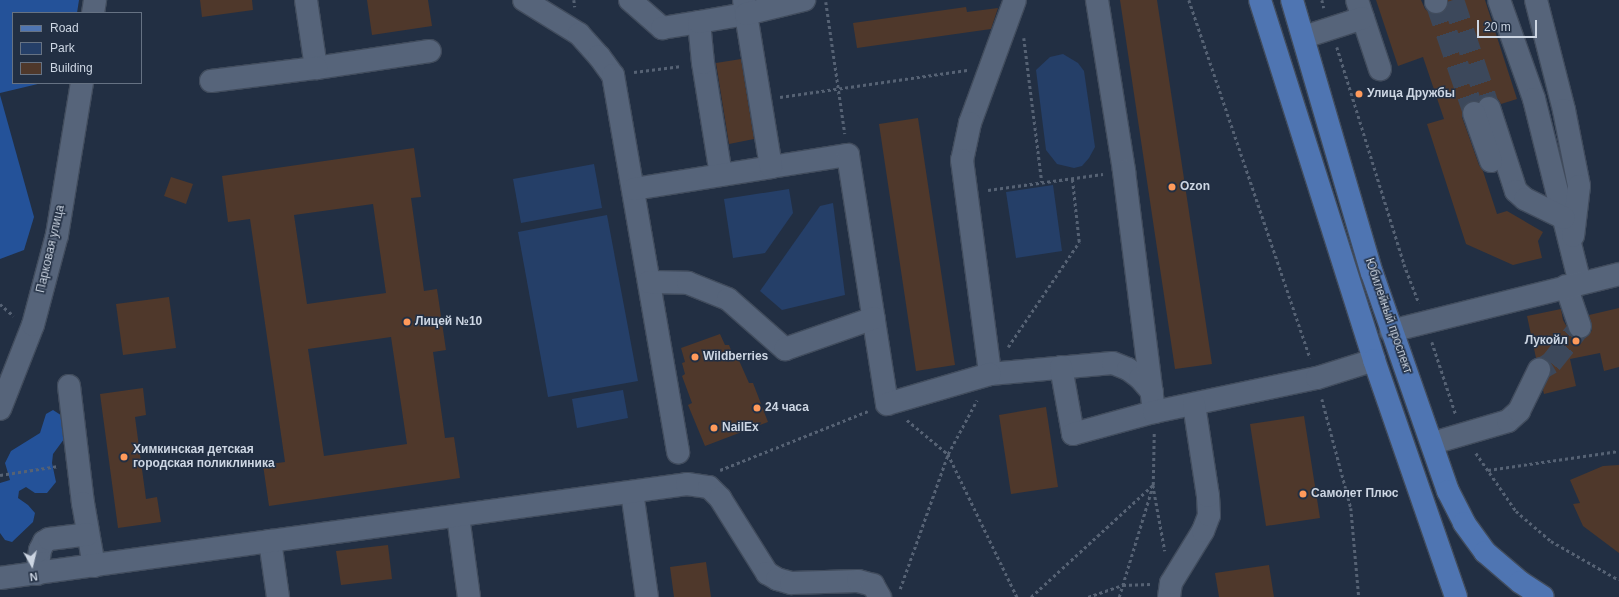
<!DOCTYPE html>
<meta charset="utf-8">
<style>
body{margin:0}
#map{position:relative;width:1619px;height:597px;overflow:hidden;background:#222f43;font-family:Helvetica,sans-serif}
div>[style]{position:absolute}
.green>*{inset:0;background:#253f68}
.forest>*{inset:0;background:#245299}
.building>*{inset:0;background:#4f382b}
.minor-tunnel>*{height:22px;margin-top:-11px;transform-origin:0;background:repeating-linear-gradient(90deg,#3c485b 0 22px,transparent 0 33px)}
.path>*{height:2.5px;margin-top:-1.25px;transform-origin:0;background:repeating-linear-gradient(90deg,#566274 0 3px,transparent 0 6px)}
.roads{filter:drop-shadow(1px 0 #414c5d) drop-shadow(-1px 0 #414c5d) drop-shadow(0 1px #414c5d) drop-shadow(0 -1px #414c5d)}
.minor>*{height:22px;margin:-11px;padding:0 11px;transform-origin:11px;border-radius:11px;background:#56647a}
.major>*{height:22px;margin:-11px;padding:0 11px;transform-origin:11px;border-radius:11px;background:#4f75b2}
.dots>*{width:11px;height:11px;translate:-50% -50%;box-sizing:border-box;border:2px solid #222f43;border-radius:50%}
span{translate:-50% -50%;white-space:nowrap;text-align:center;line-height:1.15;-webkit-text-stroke:3px #222f43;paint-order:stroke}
.poi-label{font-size:12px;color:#cdd6e3;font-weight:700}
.left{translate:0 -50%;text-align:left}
.right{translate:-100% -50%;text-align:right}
.street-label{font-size:12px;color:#cdd6e3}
.legend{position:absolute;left:12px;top:12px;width:130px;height:72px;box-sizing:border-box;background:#222f43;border:1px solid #667283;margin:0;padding:5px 7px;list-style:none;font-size:12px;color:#cdd6e3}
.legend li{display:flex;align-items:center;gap:8px;height:20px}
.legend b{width:20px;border:1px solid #667283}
.north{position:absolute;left:12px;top:545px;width:40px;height:40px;-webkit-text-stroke:3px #222f43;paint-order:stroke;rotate:172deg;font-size:11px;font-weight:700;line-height:16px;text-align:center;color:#cdd6e3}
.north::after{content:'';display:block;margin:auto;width:14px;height:18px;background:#cdd6e3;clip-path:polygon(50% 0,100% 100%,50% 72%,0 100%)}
.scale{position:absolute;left:1477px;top:20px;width:60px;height:18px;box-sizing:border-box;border:2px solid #cdd6e3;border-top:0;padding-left:5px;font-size:12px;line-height:14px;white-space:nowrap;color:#cdd6e3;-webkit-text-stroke:3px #222f43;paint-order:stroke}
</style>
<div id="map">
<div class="green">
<div style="clip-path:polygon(1063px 54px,1078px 63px,1084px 71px,1095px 147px,1089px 158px,1082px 166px,1074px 168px,1057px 164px,1046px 150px,1036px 70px,1050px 57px)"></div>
<div style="clip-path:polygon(594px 164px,602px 208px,521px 223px,513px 179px)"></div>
<div style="clip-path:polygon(1053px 185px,1062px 251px,1016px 258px,1006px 192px)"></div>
<div style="clip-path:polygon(789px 189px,793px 213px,765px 253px,733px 258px,724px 199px)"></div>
<div style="clip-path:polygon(833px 203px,845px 295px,782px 310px,760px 291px,820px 206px)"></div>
<div style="clip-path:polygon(607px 215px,638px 381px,548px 397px,518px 232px)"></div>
<div style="clip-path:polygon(623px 390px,628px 418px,577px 428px,572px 399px)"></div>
</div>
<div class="forest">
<div style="clip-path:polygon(0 0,79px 0,77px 13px,13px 13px,13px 83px,42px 83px,0 93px)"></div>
<div style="clip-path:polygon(0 95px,34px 217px,24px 250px,0 259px)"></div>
<div style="clip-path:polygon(53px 410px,70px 421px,67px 435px,53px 454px,52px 463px,56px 482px,47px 493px,35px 493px,26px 487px,19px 491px,18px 498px,28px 505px,35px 513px,33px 522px,12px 542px,5px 540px,0 533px,0 483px,10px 480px,5px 463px,11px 451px,40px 433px,46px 414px)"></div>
</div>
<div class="building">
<div style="clip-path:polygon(200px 0,252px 0,253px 10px,202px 17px)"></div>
<div style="clip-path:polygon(367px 0,428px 0,432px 26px,372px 35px)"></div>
<div style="clip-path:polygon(1120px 0,1157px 0,1212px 364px,1175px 369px)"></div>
<div style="clip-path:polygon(1376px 0,1421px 0,1425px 9px,1430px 13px,1436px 14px,1442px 13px,1447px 9px,1448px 0,1485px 0,1517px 99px,1501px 104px,1498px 99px,1492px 96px,1485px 96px,1479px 102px,1470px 101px,1465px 105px,1462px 110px,1462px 117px,1479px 165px,1483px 171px,1497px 214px,1507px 211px,1543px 232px,1538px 241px,1542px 258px,1513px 265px,1466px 244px,1427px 124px,1444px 119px,1423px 57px,1398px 66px)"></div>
<div style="clip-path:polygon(966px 7px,967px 12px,998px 8px,991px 29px,857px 48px,853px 23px)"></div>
<div style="clip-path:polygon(741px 59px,754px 139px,729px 144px,716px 63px)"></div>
<div style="clip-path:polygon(918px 118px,955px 365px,916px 371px,879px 124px)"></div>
<div style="clip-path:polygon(evenodd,414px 148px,421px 197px,411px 198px,424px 291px,437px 289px,446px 350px,433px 352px,445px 438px,454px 437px,460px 478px,269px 506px,263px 465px,285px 462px,250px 219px,228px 222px,222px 176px,414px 148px,373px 204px,386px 293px,307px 304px,294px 215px,373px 204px,414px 148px,391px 337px,407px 444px,324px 456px,308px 349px,391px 337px)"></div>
<div style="clip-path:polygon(171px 177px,193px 184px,186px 204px,164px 196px)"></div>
<div style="clip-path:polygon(169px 297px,176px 348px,123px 355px,116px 304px)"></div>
<div style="clip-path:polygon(1619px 308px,1619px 367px,1604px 371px,1600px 353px,1570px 359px,1576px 386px,1544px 394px,1543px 390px,1551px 369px,1550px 363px,1545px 359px,1536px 358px,1527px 316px,1561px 309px,1563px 320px,1572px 336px,1577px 339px,1584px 339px,1589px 335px,1592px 330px,1589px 315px)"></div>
<div style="clip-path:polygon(720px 334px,725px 345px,729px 345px,733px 355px,737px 356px,749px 383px,753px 383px,768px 422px,705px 446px,688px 405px,692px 403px,682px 376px,685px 374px,682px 363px,685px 362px,681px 348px)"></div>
<div style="clip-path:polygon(143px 388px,146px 415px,135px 417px,146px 499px,157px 497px,161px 522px,118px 528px,100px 394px)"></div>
<div style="clip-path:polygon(1046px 407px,1058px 487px,1011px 494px,999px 415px)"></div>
<div style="clip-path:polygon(1304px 416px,1320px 518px,1266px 526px,1250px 424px)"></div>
<div style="clip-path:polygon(1619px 465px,1619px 553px,1583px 526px,1573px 504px,1580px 503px,1570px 480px,1603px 466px)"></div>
<div style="clip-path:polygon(388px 545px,392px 579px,341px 585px,336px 551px)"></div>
<div style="clip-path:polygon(706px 562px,711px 597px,674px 597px,670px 567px)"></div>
<div style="clip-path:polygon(1269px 565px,1274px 597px,1219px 597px,1215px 573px)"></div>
</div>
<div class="minor-tunnel">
<div style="left:1453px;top:0;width:114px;rotate:71.6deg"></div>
<div style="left:1436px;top:2px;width:117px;rotate:71.1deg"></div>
<div style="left:1539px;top:370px;width:14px;rotate:-30deg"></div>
<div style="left:1551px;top:363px;width:46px;rotate:-51.1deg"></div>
</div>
<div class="path">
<div style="left:574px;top:0;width:7px;rotate:82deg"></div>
<div style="left:1189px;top:0;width:378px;rotate:71.3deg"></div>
<div style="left:1322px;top:0;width:8px;rotate:76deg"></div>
<div style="left:826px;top:2px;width:133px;rotate:81.8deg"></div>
<div style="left:1024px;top:38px;width:145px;rotate:82.9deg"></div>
<div style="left:1337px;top:47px;width:227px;rotate:72.8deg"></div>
<div style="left:1404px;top:264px;width:42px;rotate:69deg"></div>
<div style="left:634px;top:72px;width:48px;rotate:-7.1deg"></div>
<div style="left:780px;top:97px;width:189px;rotate:-8.2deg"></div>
<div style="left:988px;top:190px;width:116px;rotate:-7.9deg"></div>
<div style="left:0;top:304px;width:18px;rotate:41deg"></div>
<div style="left:1432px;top:342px;width:77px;rotate:71.8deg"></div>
<div style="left:1008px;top:347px;width:127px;rotate:-55.9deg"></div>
<div style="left:1079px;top:242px;width:64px;rotate:-96.2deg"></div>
<div style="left:1322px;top:399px;width:113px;rotate:75.1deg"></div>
<div style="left:1351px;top:508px;width:89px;rotate:84.9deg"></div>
<div style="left:907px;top:420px;width:53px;rotate:39.7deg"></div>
<div style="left:948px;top:454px;width:159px;rotate:64.2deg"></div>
<div style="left:1476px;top:453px;width:70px;rotate:55.4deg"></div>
<div style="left:1516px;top:511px;width:46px;rotate:40.6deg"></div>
<div style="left:1551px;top:541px;width:78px;rotate:29.8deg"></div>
<div style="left:720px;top:470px;width:159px;rotate:-21.7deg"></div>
<div style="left:1488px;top:470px;width:132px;rotate:-8.3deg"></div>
<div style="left:0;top:475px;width:59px;rotate:-8.8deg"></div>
<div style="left:900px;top:589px;width:143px;rotate:-70.4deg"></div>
<div style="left:948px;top:454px;width:61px;rotate:-61.8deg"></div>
<div style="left:1031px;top:597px;width:166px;rotate:-42.6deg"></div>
<div style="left:1153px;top:485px;width:67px;rotate:79.7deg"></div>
<div style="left:1088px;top:597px;width:37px;rotate:-19deg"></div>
<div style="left:1123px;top:585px;width:27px;rotate:-2deg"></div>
<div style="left:1119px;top:597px;width:117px;rotate:-73.1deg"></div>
<div style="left:1153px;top:485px;width:52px;rotate:-88.9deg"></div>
</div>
<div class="roads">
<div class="minor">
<div style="left:306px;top:0;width:69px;rotate:81.6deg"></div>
<div style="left:316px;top:68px;width:115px;rotate:-8.5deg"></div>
<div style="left:524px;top:0;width:65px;rotate:31.7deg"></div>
<div style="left:579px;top:34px;width:30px;rotate:48deg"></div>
<div style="left:599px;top:56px;width:24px;rotate:54deg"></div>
<div style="left:613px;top:75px;width:383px;rotate:80.2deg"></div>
<div style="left:630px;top:0;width:43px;rotate:41.2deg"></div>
<div style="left:662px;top:28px;width:37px;rotate:-9deg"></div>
<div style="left:1015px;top:0;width:131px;rotate:110.1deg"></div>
<div style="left:970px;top:123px;width:38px;rotate:102deg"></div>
<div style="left:962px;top:160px;width:216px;rotate:82.5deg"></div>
<div style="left:990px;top:374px;width:123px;rotate:-5.1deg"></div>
<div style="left:1113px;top:363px;width:16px;rotate:22deg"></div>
<div style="left:1128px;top:369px;width:15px;rotate:37deg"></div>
<div style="left:1140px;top:378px;width:18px;rotate:49deg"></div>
<div style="left:1097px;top:0;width:173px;rotate:81deg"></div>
<div style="left:1124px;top:171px;width:243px;rotate:82.9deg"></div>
<div style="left:1357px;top:0;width:73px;rotate:71.6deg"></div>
<div style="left:1436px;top:0;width:2px;rotate:90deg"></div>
<div style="left:1499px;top:0;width:105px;rotate:70.5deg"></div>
<div style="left:1534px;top:99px;width:190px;rotate:76deg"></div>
<div style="left:1536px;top:0;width:114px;rotate:75.7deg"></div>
<div style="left:1564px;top:110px;width:77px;rotate:78.8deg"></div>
<div style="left:1579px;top:186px;width:50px;rotate:96.8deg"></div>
<div style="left:93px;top:13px;width:13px;rotate:-81deg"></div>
<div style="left:1304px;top:37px;width:62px;rotate:-17.9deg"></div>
<div style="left:211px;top:81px;width:106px;rotate:-7.1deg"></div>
<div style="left:1489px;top:108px;width:87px;rotate:72deg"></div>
<div style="left:1516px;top:191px;width:12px;rotate:42deg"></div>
<div style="left:1525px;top:199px;width:43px;rotate:26deg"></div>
<div style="left:1474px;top:113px;width:51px;rotate:70.5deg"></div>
<div style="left:771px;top:167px;width:78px;rotate:-8.9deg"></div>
<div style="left:848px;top:155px;width:252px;rotate:81.1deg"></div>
<div style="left:887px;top:404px;width:107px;rotate:-16.2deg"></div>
<div style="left:721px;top:175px;width:113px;rotate:-99.1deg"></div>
<div style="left:703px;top:63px;width:41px;rotate:-95.6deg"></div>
<div style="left:699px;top:22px;width:48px;rotate:-9.7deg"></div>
<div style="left:746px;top:14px;width:14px;rotate:-98deg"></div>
<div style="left:634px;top:189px;width:139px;rotate:-9.1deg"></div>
<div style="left:771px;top:167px;width:155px;rotate:-99.3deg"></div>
<div style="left:746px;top:14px;width:60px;rotate:-13.6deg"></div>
<div style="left:649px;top:282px;width:39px;rotate:1deg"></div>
<div style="left:688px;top:283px;width:43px;rotate:21.8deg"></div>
<div style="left:728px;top:299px;width:76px;rotate:41.3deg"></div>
<div style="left:785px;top:349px;width:94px;rotate:-19.2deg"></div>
<div style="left:1566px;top:286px;width:43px;rotate:71.1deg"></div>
<div style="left:1391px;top:331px;width:235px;rotate:-14deg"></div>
<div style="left:1061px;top:367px;width:68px;rotate:79.8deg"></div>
<div style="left:1073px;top:434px;width:84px;rotate:-15.2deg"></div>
<div style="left:1154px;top:412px;width:167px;rotate:-11.8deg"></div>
<div style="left:1317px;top:378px;width:60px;rotate:-17.5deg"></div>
<div style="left:69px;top:386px;width:118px;rotate:83.2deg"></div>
<div style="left:83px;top:503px;width:64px;rotate:80.1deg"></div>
<div style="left:0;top:409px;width:90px;rotate:-68.6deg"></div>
<div style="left:33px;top:325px;width:93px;rotate:-75.1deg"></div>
<div style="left:57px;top:235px;width:154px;rotate:-80.7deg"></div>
<div style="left:1433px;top:443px;width:78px;rotate:-16.3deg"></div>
<div style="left:1508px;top:421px;width:15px;rotate:-42deg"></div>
<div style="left:1519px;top:411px;width:46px;rotate:-64deg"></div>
<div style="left:632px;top:492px;width:106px;rotate:81.9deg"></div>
<div style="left:458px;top:516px;width:82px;rotate:82.3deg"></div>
<div style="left:270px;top:541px;width:57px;rotate:81.9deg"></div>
<div style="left:37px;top:574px;width:24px;rotate:-83deg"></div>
<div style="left:40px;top:550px;width:9px;rotate:-63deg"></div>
<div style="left:44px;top:542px;width:6px;rotate:-31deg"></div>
<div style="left:49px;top:539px;width:39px;rotate:-7deg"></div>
<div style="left:0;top:578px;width:693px;rotate:-7.79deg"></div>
<div style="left:687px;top:484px;width:22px;rotate:8deg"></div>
<div style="left:709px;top:487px;width:16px;rotate:45deg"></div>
<div style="left:720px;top:498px;width:89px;rotate:57.9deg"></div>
<div style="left:767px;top:573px;width:12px;rotate:31deg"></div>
<div style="left:777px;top:579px;width:15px;rotate:16deg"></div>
<div style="left:791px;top:583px;width:67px;rotate:-1.7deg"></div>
<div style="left:858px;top:581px;width:16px;rotate:15deg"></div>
<div style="left:873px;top:585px;width:14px;rotate:60deg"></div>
<div style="left:1169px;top:597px;width:14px;rotate:-82deg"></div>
<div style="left:1171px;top:583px;width:61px;rotate:-58.4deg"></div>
<div style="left:1203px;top:531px;width:17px;rotate:-69deg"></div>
<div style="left:1209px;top:515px;width:19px;rotate:-93deg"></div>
<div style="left:1208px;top:496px;width:93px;rotate:-98.7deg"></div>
</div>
<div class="major">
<div style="left:1260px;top:0;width:378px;rotate:72.4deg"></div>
<div style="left:1374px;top:360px;width:251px;rotate:70.9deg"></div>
<div style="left:1292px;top:0;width:284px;rotate:73.7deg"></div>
<div style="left:1372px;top:273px;width:231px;rotate:70.8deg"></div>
<div style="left:1448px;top:491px;width:36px;rotate:63deg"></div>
<div style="left:1464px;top:523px;width:36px;rotate:54deg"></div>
<div style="left:1485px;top:552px;width:46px;rotate:40.6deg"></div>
<div style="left:1520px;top:582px;width:27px;rotate:33deg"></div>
</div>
</div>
<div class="dots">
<div style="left:1359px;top:94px;background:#ff9a5b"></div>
<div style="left:1172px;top:187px;background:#ff9a5b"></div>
<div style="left:407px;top:322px;background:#ff9a5b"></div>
<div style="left:1576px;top:341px;background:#ff9a5b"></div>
<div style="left:695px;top:357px;background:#ff9a5b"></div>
<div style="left:757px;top:408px;background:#ff9a5b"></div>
<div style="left:714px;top:428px;background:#ff9a5b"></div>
<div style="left:124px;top:457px;background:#ff9a5b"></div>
<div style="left:1303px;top:494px;background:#ff9a5b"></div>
</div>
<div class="poi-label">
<span class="left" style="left:1367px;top:94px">Улица Дружбы</span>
<span class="left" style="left:1180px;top:187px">Ozon</span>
<span class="left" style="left:415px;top:322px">Лицей №10</span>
<span class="right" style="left:1568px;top:341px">Лукойл</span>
<span class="left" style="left:703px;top:357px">Wildberries</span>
<span class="left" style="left:765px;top:408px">24 часа</span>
<span class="left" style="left:722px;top:428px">NailEx</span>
<span class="left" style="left:133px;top:457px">Химкинская детская<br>городская поликлиника</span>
<span class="left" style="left:1311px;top:494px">Самолет Плюс</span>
</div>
<div class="street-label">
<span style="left:51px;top:249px;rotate:-77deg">Парковая улица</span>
<span style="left:1388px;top:316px;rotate:71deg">Юбилейный проспект</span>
</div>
<ul class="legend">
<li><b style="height:5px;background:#4f75b2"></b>Road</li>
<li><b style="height:11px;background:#253f68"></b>Park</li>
<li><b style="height:11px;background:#4f382b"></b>Building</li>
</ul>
<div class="north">N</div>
<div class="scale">20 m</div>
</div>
